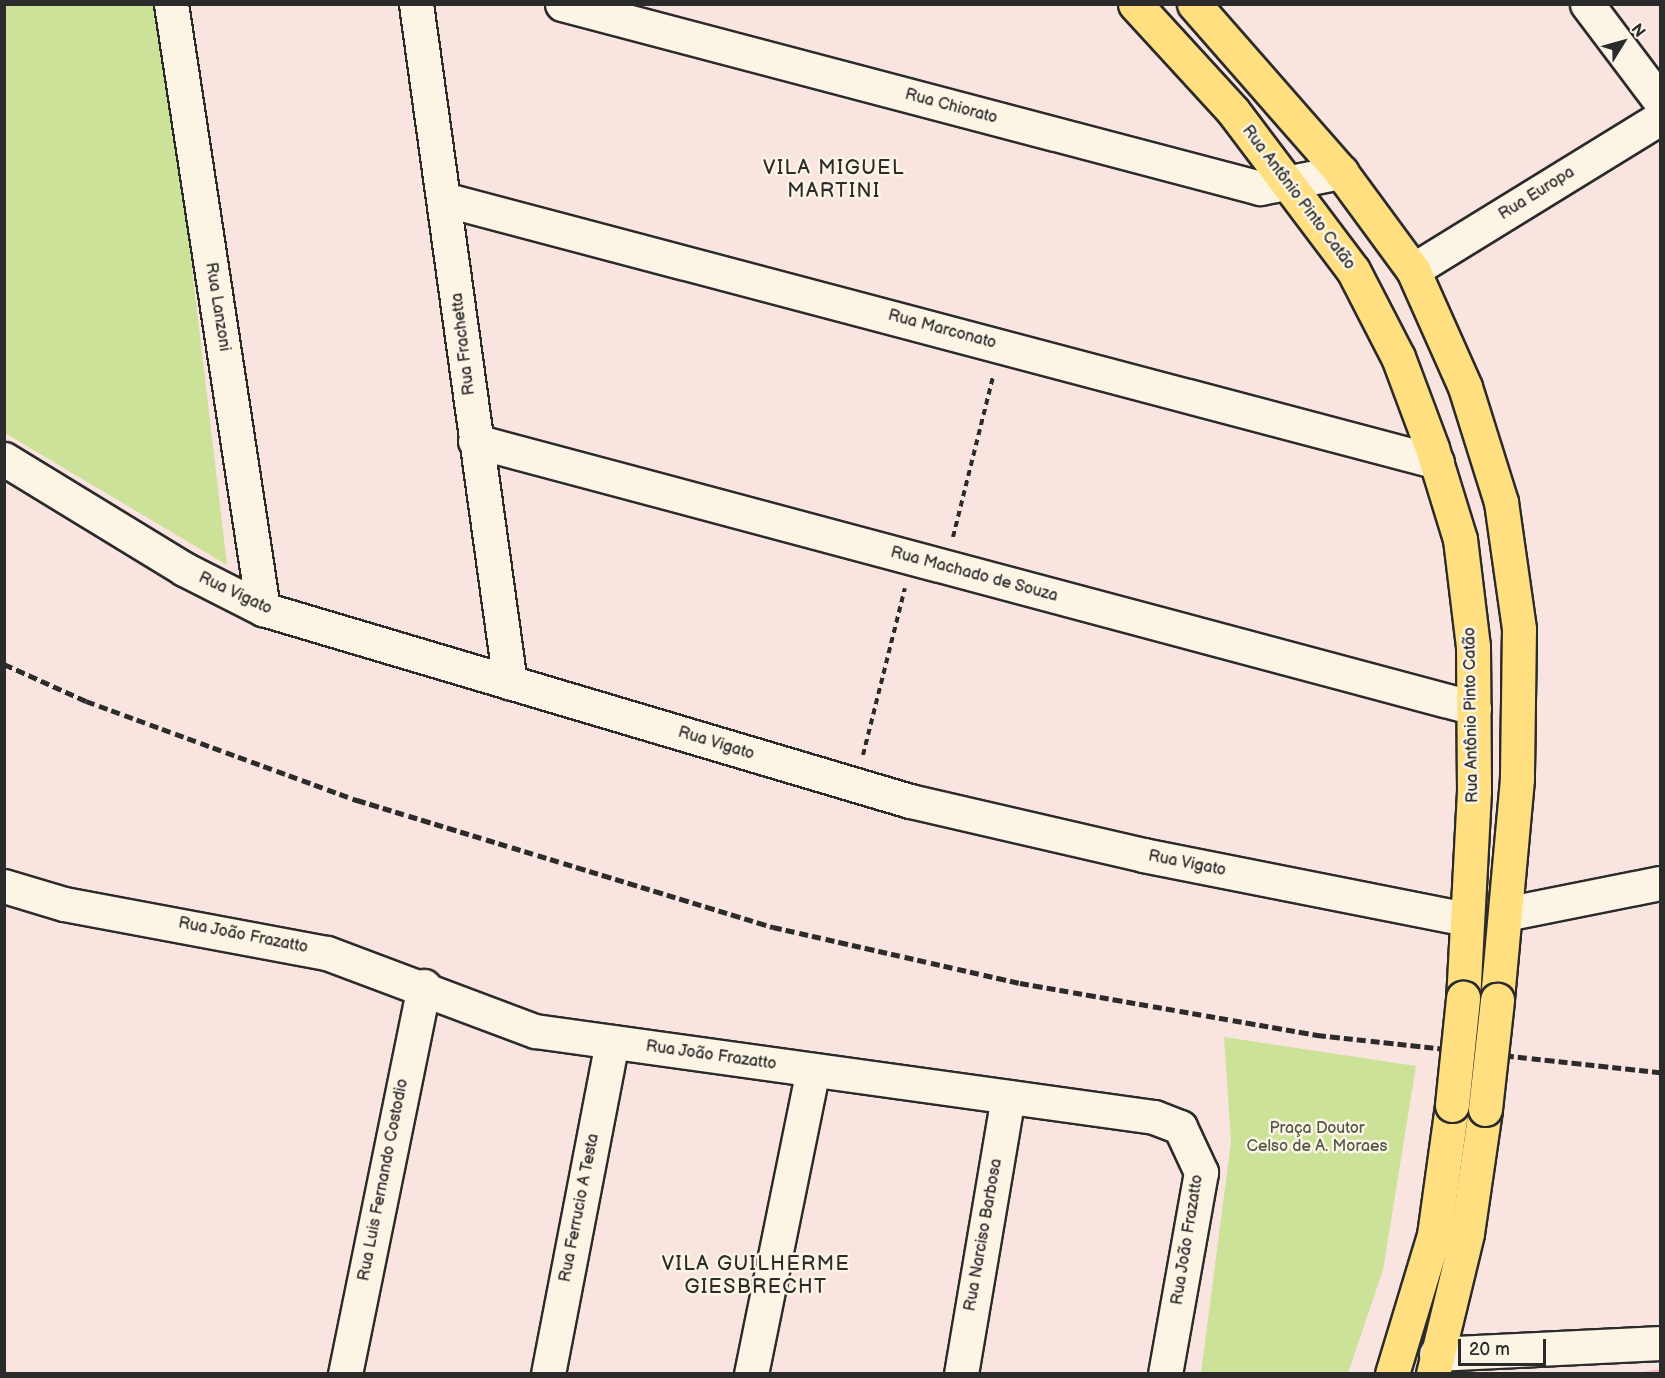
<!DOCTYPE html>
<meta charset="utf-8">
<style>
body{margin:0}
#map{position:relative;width:1665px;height:1378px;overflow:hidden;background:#fae4df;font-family:"Balsamiq Sans",sans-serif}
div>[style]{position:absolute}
.green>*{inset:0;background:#cbe298}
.building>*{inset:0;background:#f6bdd0}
.path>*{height:4px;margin-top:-2px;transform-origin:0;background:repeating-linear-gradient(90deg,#2b2b2b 0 6px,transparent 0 10.5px)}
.roads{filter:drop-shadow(2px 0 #2b2b2b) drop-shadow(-2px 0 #2b2b2b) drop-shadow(0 2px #2b2b2b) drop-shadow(0 -2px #2b2b2b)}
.minor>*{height:33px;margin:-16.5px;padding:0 16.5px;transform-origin:16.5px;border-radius:16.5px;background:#fcf5e5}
.major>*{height:33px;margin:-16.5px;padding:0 16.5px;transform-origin:16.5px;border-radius:16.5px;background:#ffdf80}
.rail>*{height:4.5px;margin-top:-2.25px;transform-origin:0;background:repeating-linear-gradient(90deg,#2b2b2b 0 9px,transparent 0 13.5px)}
.bridges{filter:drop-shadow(2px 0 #2b2b2b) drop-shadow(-2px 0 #2b2b2b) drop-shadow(0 2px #2b2b2b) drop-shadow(0 -2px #2b2b2b)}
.major-bridge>*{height:33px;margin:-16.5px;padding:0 16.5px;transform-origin:16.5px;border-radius:16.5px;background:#ffdf80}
span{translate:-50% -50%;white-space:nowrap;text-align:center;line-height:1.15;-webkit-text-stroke:5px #fcf5e5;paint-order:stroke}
.street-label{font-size:16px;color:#2b2b2b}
.park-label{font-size:16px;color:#535946}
.quarter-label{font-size:20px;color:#2b2b2b;letter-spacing:1.5px}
.frame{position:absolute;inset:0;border:6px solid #2b2b2b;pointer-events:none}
.north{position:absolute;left:1593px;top:12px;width:60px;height:60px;-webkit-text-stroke:4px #fcf5e5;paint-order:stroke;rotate:53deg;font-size:16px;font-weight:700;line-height:24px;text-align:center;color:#2b2b2b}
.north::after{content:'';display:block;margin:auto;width:21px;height:27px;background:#2b2b2b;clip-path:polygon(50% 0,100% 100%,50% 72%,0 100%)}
.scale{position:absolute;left:1458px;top:1339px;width:88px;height:27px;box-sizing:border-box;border:3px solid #2b2b2b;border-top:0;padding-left:8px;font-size:18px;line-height:21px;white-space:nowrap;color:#2b2b2b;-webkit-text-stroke:4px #fcf5e5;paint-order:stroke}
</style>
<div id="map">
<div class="green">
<div style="clip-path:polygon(4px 5px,161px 5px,227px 565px,5px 433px)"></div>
<div style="clip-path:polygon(1224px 1037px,1416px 1066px,1383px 1270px,1348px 1373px,1201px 1373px,1231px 1142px)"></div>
</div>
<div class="building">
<div style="clip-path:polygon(1660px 1369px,1660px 1374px,1642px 1374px,1642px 1372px)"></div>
</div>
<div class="path">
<div style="left:953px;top:537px;width:166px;rotate:-76deg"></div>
<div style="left:863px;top:755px;width:172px;rotate:-75.9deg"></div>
</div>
<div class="roads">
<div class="minor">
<div style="left:171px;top:4px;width:612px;rotate:81.35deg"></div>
<div style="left:416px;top:4px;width:685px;rotate:82.12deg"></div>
<div style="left:562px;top:4px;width:722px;rotate:14.77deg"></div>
<div style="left:1260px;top:188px;width:83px;rotate:-11.2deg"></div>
<div style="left:1587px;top:4px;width:121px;rotate:53deg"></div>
<div style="left:447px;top:200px;width:1024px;rotate:14.82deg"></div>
<div style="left:1413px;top:270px;width:290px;rotate:-31.6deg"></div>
<div style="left:475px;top:441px;width:1034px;rotate:14.96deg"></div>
<div style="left:4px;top:459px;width:211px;rotate:31.4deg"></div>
<div style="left:184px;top:569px;width:89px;rotate:26.9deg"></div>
<div style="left:263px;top:609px;width:675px;rotate:16.53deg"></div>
<div style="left:910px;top:801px;width:239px;rotate:13deg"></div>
<div style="left:1143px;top:855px;width:330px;rotate:11.2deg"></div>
<div style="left:4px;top:886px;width:63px;rotate:16.7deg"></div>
<div style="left:64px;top:904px;width:268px;rotate:10.6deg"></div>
<div style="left:327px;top:953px;width:222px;rotate:20.6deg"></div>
<div style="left:535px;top:1031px;width:625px;rotate:7.91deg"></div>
<div style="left:1154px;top:1117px;width:28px;rotate:21deg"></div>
<div style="left:1180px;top:1127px;width:50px;rotate:65deg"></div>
<div style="left:1201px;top:1172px;width:205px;rotate:100.1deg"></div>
<div style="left:1505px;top:914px;width:158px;rotate:-11.3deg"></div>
<div style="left:1436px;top:1354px;width:224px;rotate:-2.8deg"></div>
<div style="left:345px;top:1374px;width:396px;rotate:-78.5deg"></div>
<div style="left:548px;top:1374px;width:338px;rotate:-79.1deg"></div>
<div style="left:751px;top:1374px;width:310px;rotate:-78.5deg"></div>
<div style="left:961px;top:1374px;width:281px;rotate:-80.4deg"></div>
</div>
<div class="major">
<div style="left:1135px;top:4px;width:145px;rotate:47.5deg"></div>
<div style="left:1233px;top:111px;width:199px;rotate:53deg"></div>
<div style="left:1353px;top:270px;width:98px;rotate:62.7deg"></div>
<div style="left:1398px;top:357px;width:97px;rotate:69.5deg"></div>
<div style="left:1432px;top:448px;width:95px;rotate:72.9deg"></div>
<div style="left:1460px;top:539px;width:108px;rotate:83.1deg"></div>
<div style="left:1473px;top:646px;width:145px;rotate:89.6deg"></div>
<div style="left:1474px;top:791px;width:207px;rotate:93deg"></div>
<div style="left:1194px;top:4px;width:223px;rotate:48.8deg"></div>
<div style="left:1341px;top:172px;width:122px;rotate:53.7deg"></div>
<div style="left:1413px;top:270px;width:128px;rotate:66deg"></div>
<div style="left:1465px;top:387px;width:121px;rotate:72.6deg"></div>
<div style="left:1501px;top:502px;width:128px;rotate:81.9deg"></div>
<div style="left:1519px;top:629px;width:150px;rotate:90.8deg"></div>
<div style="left:1517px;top:779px;width:222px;rotate:95.2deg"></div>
<div style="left:1392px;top:1374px;width:145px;rotate:-73.2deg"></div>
<div style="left:1434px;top:1235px;width:131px;rotate:-82.1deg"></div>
<div style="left:1433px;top:1374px;width:145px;rotate:-76.4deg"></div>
<div style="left:1467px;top:1233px;width:125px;rotate:-81.7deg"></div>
</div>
</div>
<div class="rail">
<div style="left:4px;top:664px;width:90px;rotate:24.3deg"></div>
<div style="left:86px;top:701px;width:289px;rotate:20.1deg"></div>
<div style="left:357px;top:800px;width:435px;rotate:17deg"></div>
<div style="left:773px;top:927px;width:253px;rotate:12.8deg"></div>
<div style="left:1020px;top:983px;width:302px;rotate:9.9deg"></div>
<div style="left:1317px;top:1035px;width:345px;rotate:6.2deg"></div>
</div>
<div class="bridges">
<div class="major-bridge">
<div style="left:1452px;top:1105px;width:108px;rotate:-84.1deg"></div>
<div style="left:1485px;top:1109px;width:110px;rotate:-83.7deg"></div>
</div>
</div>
<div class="street-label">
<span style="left:951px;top:107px;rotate:15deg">Rua Chiorato</span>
<span style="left:1537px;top:194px;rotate:-32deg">Rua Europa</span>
<span style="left:1298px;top:198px;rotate:53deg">Rua Antônio Pinto Catão</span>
<span style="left:217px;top:307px;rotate:81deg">Rua Lanzoni</span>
<span style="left:942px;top:330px;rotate:15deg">Rua Marconato</span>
<span style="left:464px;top:344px;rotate:-97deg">Rua Frachetta</span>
<span style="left:974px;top:575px;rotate:15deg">Rua Machado de Souza</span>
<span style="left:235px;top:594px;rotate:25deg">Rua Vigato</span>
<span style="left:1472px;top:715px;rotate:-91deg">Rua Antônio Pinto Catão</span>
<span style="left:716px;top:744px;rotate:17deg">Rua Vigato</span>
<span style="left:1187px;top:864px;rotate:11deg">Rua Vigato</span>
<span style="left:243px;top:936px;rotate:11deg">Rua João Frazatto</span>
<span style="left:711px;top:1056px;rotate:8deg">Rua João Frazatto</span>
<span style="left:384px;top:1180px;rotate:-79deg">Rua Luis Fernando Costodio</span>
<span style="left:580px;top:1208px;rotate:-79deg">Rua Ferrucio A Testa</span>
<span style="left:984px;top:1235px;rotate:-80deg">Rua Narciso Barbosa</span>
<span style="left:1188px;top:1240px;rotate:-81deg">Rua João Frazatto</span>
</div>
<div class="park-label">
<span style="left:1317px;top:1138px">Praça Doutor<br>Celso de A. Moraes</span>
</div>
<div class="quarter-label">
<span style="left:834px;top:180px">VILA MIGUEL<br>MARTINI</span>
<span style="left:756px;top:1276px">VILA GUILHERME<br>GIESBRECHT</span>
</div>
<div class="frame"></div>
<div class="north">N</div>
<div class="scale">20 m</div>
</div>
